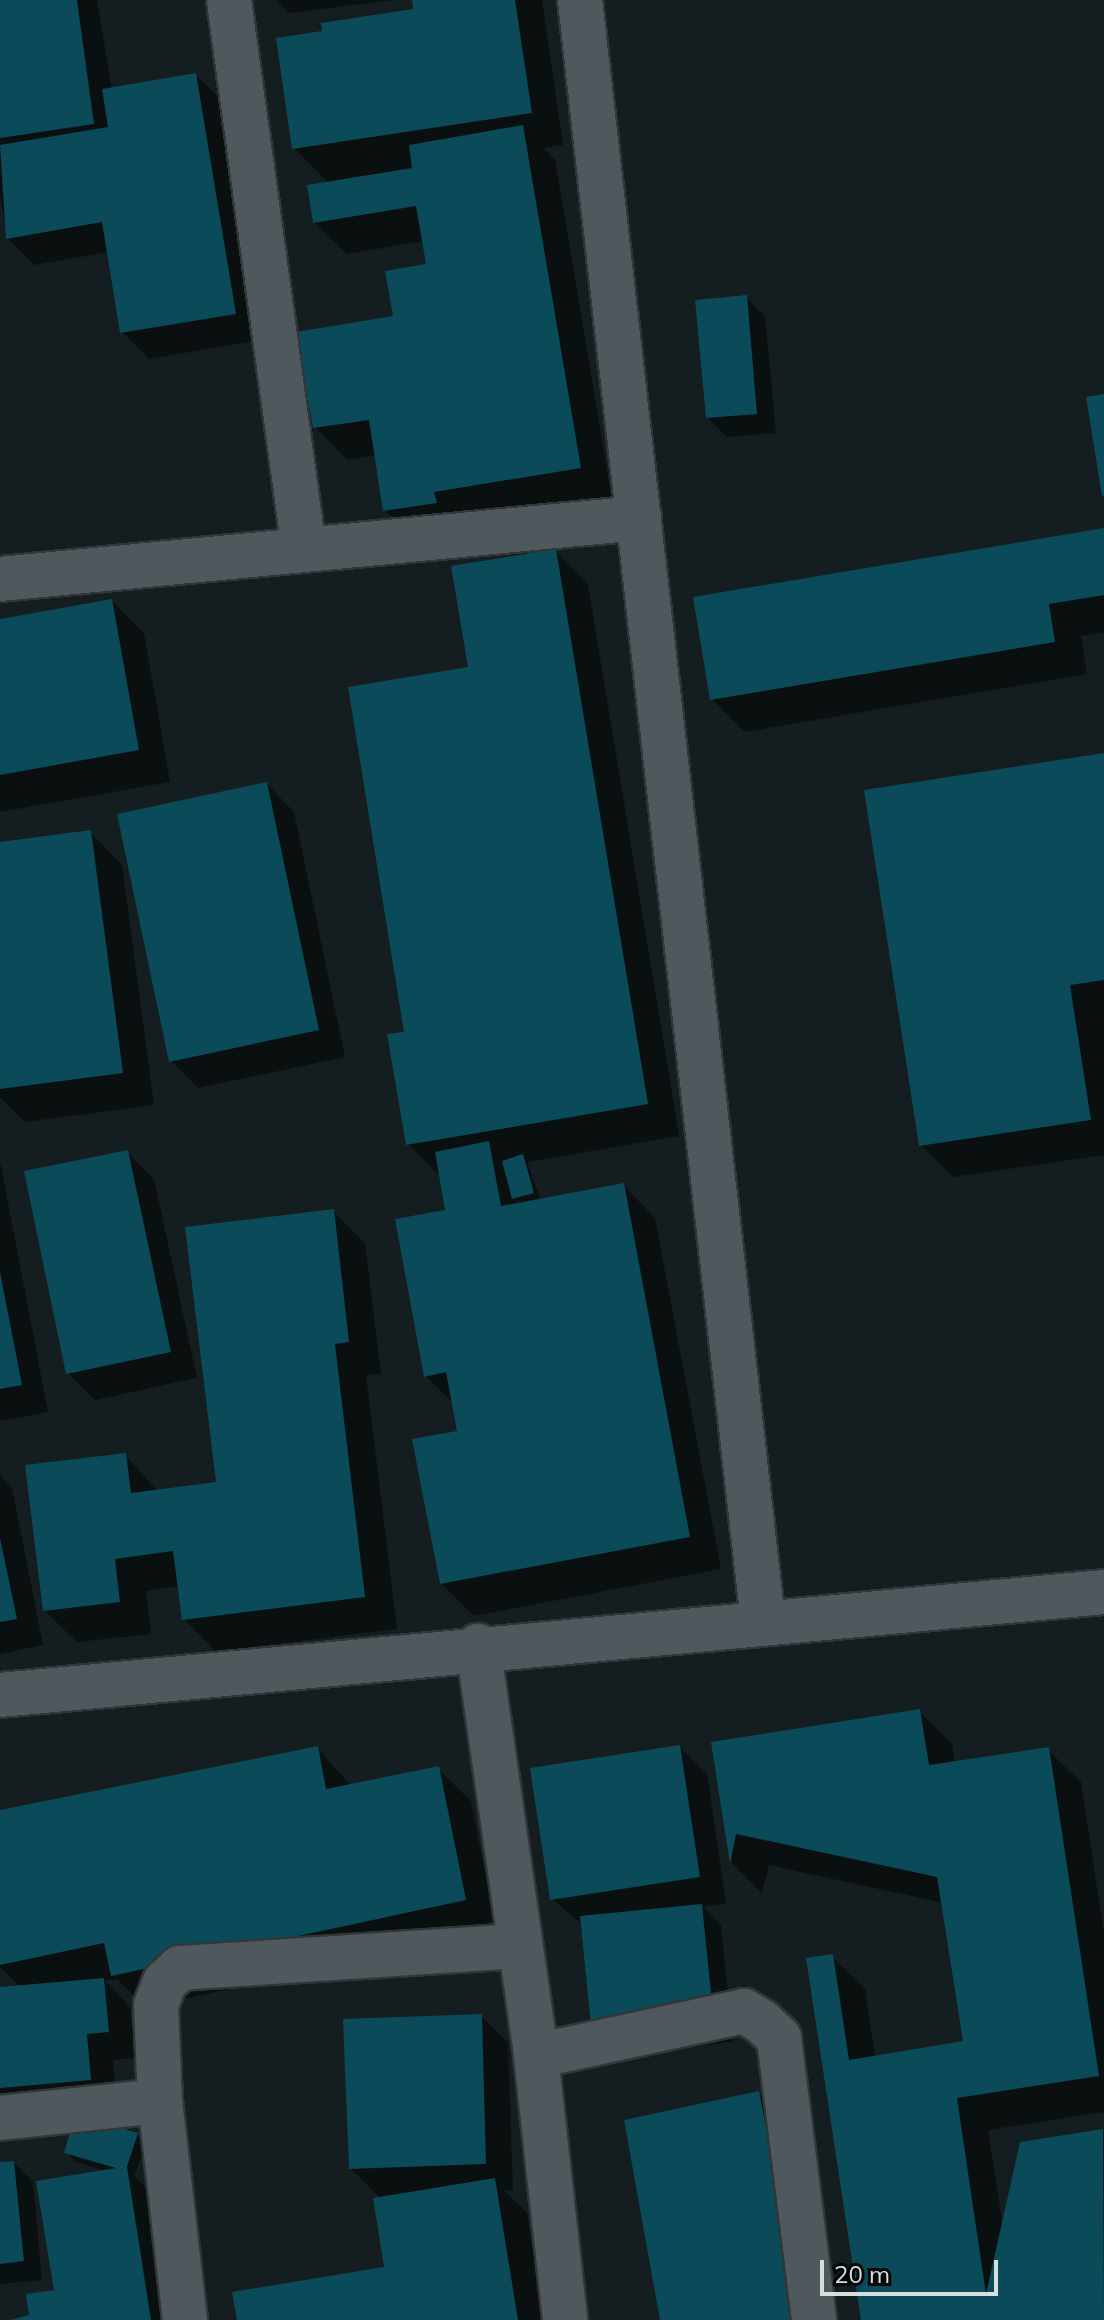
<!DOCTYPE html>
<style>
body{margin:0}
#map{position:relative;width:1104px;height:2320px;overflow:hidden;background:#141d1f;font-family:Mulish,sans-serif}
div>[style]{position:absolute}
.shadow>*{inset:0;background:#0007}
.building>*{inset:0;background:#0b4a59}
.roads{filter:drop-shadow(2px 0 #313638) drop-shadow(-2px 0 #313638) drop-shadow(0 2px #313638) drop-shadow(0 -2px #313638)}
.minor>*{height:44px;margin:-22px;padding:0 22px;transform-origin:22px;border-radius:22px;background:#4f595d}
.tertiary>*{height:44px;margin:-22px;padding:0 22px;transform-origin:22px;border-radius:22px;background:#4f595d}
span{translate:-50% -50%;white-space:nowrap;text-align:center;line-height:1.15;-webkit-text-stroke:6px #040707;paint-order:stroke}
.scale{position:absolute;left:820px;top:2260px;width:178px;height:36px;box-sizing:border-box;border:4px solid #d8dee0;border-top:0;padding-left:10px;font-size:24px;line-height:28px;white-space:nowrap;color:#d8dee0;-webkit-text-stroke:6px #040707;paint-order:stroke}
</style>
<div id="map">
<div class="shadow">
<div style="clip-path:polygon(0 0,97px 0,112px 89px,196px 75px,223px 102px,261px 340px,149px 359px,122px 332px,109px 252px,34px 265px,7px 238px,0 194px)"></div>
<div style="clip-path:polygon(276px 0,393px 0,289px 13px)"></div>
<div style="clip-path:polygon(414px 0,542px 0,563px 145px,543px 148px,555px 160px,612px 500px,418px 543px,385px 510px,376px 455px,347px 460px,315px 427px,428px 266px,424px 241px,347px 254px,314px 222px,329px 183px,294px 148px,324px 32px,416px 10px)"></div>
<div style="clip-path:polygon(746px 297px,765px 317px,776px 433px,727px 437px,708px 418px)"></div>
<div style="clip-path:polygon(1104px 530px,1104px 632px,1081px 636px,1087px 674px,745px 732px,712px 699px)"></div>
<div style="clip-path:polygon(555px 551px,588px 584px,679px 1136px,527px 1162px,541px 1201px,623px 1185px,655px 1218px,721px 1569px,474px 1616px,441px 1583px,460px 1432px,454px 1404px,426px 1376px,448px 1211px,440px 1176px,408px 1144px,407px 1033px,470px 669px)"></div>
<div style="clip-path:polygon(112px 601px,144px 633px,170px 782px,0 812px,0 621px)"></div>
<div style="clip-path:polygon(1104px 755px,1104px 1155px,953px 1177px,921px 1145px)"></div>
<div style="clip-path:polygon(267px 784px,294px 812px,345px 1057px,198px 1088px,171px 1061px)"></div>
<div style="clip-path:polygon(90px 832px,122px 865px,154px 1105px,25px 1122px,0 1097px,0 844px)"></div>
<div style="clip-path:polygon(127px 1152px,154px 1179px,197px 1378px,95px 1400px,68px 1373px)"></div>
<div style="clip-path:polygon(0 1161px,48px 1412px,0 1421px)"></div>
<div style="clip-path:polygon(333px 1211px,365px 1243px,381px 1374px,366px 1375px,397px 1629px,216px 1651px,184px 1619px,180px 1586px,146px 1591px,151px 1634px,77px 1642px,44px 1610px,125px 1455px,158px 1492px,218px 1484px)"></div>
<div style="clip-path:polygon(0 1475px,12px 1488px,43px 1645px,0 1654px)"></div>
<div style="clip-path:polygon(919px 1711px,952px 1744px,955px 1764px,1048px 1750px,1081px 1782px,1104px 1933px,1104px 2112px,988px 2130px,1003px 2227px,1104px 2133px,1104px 2320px,863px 2320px,832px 1957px,865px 1989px,875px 2057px,965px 2043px,943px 1903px,769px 1865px,762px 1893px,732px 1863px,713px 1743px)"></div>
<div style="clip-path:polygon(680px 1747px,707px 1774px,726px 1903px,703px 1907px,721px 1925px,733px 2042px,613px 2054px,583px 1925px,552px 1899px)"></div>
<div style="clip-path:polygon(317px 1748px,351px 1786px,438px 1769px,471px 1801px,497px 1932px,145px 2007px,117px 1979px,105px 1981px,130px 2007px,135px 2058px,113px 2060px,117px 2106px,0 2137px,0 2014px,20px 1987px,0 1967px,0 1812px)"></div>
<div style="clip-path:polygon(481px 2016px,508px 2043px,513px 2190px,504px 2190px,527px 2213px,544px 2320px,239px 2320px,386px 2268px,381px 2199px,351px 2169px)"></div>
<div style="clip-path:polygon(758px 2093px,791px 2126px,829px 2320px,663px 2320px)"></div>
<div style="clip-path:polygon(137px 2135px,146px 2145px,134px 2176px,154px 2196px,173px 2320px,11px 2320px,31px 2317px,56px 2291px,108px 2171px,76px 2162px,66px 2152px)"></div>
<div style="clip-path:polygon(14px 2163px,33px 2182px,42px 2280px,0 2284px,0 2164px)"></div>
</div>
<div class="building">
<div style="clip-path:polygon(0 0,77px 0,94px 124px,0 138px)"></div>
<div style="clip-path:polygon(412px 0,515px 0,532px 113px,292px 149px,276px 38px,322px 31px,321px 23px,413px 9px)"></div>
<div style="clip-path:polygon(196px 73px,236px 314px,120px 333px,102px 222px,6px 239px,0 145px,108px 127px,102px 89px)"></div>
<div style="clip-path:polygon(523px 125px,581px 468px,434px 492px,437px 503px,383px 511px,369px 420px,313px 428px,296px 332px,393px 316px,385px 271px,426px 264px,416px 206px,313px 223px,307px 185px,412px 168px,409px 145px)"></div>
<div style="clip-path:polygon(747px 295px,757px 414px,706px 418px,695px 300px)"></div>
<div style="clip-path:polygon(1104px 394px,1104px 496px,1102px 496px,1086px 397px)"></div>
<div style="clip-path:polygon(1104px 528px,1104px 595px,1049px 604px,1055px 642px,710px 700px,693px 597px)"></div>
<div style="clip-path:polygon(556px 549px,648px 1104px,406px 1145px,387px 1034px,404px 1032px,348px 687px,468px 667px,451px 566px)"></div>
<div style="clip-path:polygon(112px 599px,139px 750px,0 775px,0 619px)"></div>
<div style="clip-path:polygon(1104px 753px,1104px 980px,1070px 985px,1091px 1120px,919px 1146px,864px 790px)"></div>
<div style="clip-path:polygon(267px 782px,319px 1030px,169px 1062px,117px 814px)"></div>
<div style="clip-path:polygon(91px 830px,123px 1073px,0 1089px,0 842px)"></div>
<div style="clip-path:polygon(489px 1141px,501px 1206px,624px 1183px,690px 1537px,440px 1584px,412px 1439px,457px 1431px,446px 1372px,424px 1377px,395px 1219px,445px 1210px,435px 1152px)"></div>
<div style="clip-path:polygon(128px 1150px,171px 1352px,66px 1374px,24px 1171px)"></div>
<div style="clip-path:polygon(523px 1154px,534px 1193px,512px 1199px,502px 1161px)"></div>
<div style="clip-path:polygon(334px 1209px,349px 1342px,335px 1344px,365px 1597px,182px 1620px,173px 1551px,115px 1559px,120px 1602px,43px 1611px,25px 1465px,126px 1453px,131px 1493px,216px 1482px,185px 1227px)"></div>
<div style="clip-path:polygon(0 1272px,22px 1385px,0 1389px)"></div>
<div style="clip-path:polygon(0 1538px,17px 1619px,0 1622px)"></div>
<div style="clip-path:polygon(920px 1709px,929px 1765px,1049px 1747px,1099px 2076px,957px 2098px,986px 2294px,1020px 2142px,1103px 2129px,1104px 2320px,861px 2320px,806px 1958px,833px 1954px,849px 2060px,963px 2041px,937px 1877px,736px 1834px,730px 1864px,711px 1742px)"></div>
<div style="clip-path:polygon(680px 1745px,700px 1877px,550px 1900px,530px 1768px)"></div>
<div style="clip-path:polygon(318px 1746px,326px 1789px,439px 1766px,466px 1900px,111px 1976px,104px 1943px,0 1965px,0 1810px)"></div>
<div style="clip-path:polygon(702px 1904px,714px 2023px,592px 2035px,580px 1916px)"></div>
<div style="clip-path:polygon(104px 1978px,109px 2032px,87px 2034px,91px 2080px,0 2088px,0 1987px)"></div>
<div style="clip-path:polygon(482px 2014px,486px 2164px,349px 2169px,343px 2019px)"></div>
<div style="clip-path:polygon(759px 2091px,803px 2320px,660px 2320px,624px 2120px)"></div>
<div style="clip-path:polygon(75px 2115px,138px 2133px,127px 2167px,151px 2320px,10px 2320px,29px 2315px,26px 2294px,54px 2290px,36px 2181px,116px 2168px,64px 2153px)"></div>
<div style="clip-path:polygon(14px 2161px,24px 2261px,0 2264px,0 2162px)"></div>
<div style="clip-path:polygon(495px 2178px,518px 2320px,237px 2320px,232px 2292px,384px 2267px,373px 2198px)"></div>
</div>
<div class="roads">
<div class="minor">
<div style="left:229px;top:0;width:555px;rotate:82.23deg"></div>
<div style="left:580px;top:0;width:1632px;rotate:83.56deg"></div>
<div style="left:0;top:579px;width:642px;rotate:-5.45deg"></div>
<div style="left:478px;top:1646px;width:414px;rotate:81.9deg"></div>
<div style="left:536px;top:2056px;width:266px;rotate:83.7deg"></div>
<div style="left:536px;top:2056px;width:213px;rotate:-12.2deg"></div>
<div style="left:744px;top:2011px;width:21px;rotate:31deg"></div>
<div style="left:762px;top:2022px;width:23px;rotate:43deg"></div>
<div style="left:779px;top:2038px;width:284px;rotate:82.9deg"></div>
<div style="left:0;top:2118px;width:161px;rotate:-6.1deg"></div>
<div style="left:185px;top:2320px;width:220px;rotate:-96.5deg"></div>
<div style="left:160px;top:2101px;width:96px;rotate:-92.4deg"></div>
<div style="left:156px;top:2005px;width:25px;rotate:-69deg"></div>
<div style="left:165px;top:1982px;width:21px;rotate:-43deg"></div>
<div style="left:180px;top:1968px;width:341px;rotate:-3.7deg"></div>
</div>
<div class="tertiary">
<div style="left:0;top:1695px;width:1109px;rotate:-5.33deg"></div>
</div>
</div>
<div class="scale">20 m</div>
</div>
